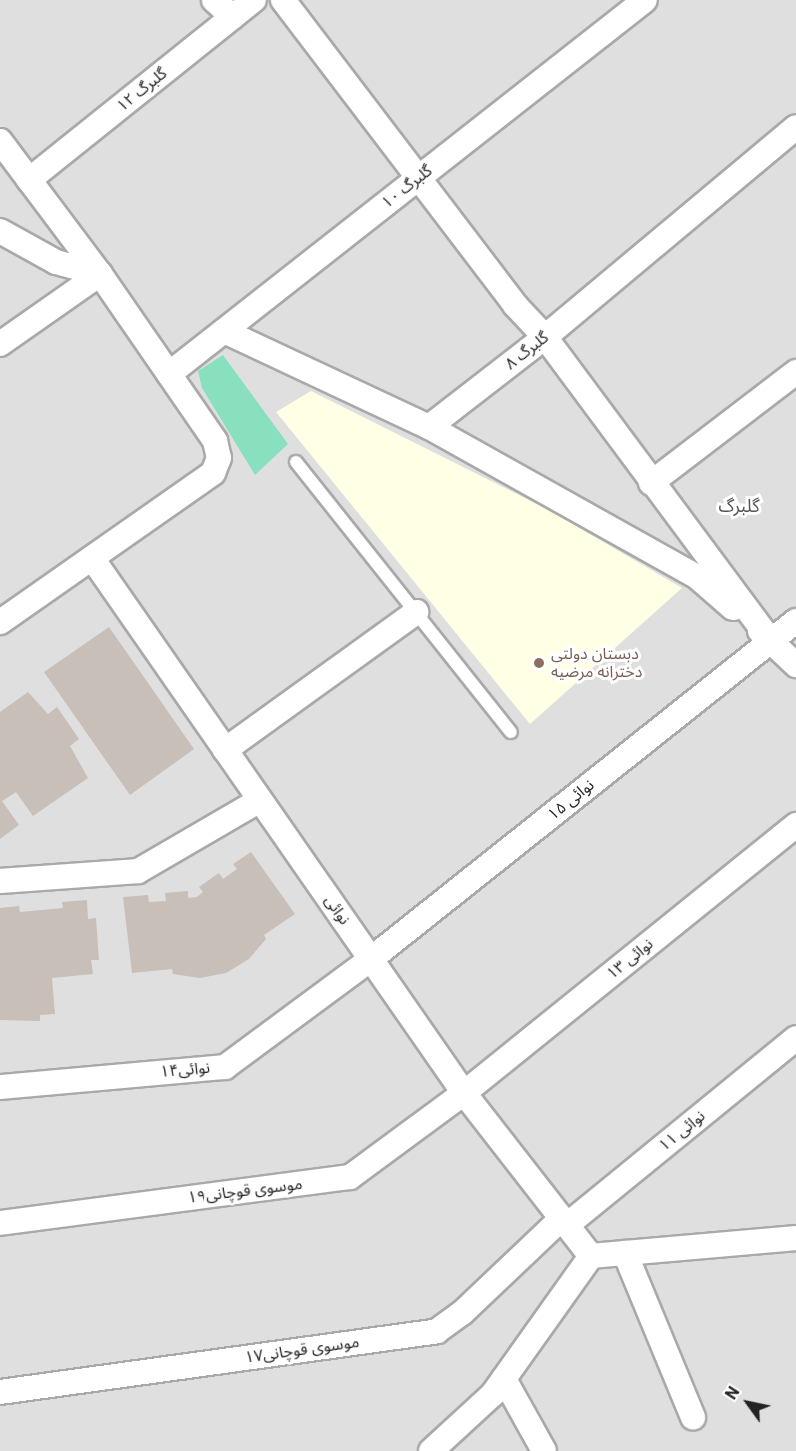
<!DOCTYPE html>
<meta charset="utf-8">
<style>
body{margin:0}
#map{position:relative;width:796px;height:1451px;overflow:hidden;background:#f2efe9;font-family:Roboto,"Noto Sans Arabic",sans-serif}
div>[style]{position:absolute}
.residential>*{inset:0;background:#e0dfdf}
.education>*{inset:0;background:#ffffe5}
.pitch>*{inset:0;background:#88e0be}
.building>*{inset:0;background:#c7bfb8}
.roads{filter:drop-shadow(2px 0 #a9a9a9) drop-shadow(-2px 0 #a9a9a9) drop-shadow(0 2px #a9a9a9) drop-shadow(0 -2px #a9a9a9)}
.service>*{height:12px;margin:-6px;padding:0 6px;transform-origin:6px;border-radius:6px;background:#fff}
.minor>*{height:24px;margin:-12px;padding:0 12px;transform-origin:12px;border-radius:12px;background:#fff}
.dots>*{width:16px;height:16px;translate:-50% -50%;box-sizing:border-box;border:3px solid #fff;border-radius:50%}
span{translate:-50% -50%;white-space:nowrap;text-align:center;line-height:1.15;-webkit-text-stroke:6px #fff;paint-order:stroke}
.street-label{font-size:16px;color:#222}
.education-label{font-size:16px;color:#785e54}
.left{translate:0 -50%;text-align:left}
.neighbourhood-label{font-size:18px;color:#555}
.north{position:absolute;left:718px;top:1373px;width:60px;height:60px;-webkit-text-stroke:4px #fff;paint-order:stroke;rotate:303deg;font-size:16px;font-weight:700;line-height:24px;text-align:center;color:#222}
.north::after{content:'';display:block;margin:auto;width:21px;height:27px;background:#222;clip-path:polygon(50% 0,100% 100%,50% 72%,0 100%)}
</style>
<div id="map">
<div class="residential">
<div style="clip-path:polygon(0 0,796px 0,796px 1451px,0 1451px)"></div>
</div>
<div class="education">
<div style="clip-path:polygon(311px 391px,547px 509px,682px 588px,530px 724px,276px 412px)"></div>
</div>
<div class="pitch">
<div style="clip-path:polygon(223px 355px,288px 444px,255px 475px,202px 388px,198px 371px)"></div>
</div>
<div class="building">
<div style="clip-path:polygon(109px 627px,194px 749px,130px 795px,44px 672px)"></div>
<div style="clip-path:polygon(28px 692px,48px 714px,57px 707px,79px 739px,70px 746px,88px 778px,33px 816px,16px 792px,2px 801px,19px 825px,0 839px,0 712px)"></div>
<div style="clip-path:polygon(251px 852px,295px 914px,264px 935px,266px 939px,249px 959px,226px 973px,200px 978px,173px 974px,172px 969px,132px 973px,123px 897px,148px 895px,149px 902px,166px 901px,165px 893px,188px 891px,188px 898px,197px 897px,203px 892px,199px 887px,219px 873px,223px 879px,237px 869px,233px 864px)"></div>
<div style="clip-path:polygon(87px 900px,88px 919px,96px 918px,99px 960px,91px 960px,93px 974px,52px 978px,55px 1014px,40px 1015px,40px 1021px,0 1020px,0 908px,19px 906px,20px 912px,63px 908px,62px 902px)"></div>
</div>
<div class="roads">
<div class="service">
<div style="left:296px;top:462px;width:345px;rotate:51.5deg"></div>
</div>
<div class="minor">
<div style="left:214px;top:0;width:25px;rotate:42deg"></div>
<div style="left:283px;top:0;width:383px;rotate:52.7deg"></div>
<div style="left:515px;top:305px;width:44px;rotate:46.8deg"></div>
<div style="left:545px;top:337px;width:379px;rotate:53.4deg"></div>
<div style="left:0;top:141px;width:166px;rotate:53.1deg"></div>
<div style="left:100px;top:274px;width:203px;rotate:55.4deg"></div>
<div style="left:215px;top:441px;width:17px;rotate:77deg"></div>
<div style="left:219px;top:458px;width:16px;rotate:112deg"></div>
<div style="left:213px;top:473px;width:260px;rotate:145deg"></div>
<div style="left:29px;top:180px;width:288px;rotate:-38.7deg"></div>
<div style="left:0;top:231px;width:64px;rotate:29deg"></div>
<div style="left:56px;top:262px;width:46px;rotate:15.3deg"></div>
<div style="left:224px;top:331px;width:226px;rotate:25.1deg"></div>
<div style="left:429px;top:427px;width:147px;rotate:-37.8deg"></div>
<div style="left:545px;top:337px;width:327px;rotate:-39.9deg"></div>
<div style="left:0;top:344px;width:122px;rotate:-35deg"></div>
<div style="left:169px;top:374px;width:605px;rotate:-38.16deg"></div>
<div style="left:429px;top:427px;width:306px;rotate:29.2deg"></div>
<div style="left:696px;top:576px;width:49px;rotate:40.9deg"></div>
<div style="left:651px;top:483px;width:183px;rotate:-37.4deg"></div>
<div style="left:92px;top:558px;width:652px;rotate:55.19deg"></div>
<div style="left:464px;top:1093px;width:207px;rotate:52.1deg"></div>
<div style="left:760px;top:631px;width:50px;rotate:43.4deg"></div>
<div style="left:225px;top:750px;width:236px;rotate:-35.8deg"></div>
<div style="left:0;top:881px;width:138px;rotate:-4.1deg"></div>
<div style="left:138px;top:871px;width:141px;rotate:-30.2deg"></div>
<div style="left:0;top:1087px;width:226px;rotate:-5.1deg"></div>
<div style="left:225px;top:1067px;width:182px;rotate:-36.5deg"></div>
<div style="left:371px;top:959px;width:543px;rotate:-38.5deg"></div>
<div style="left:0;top:1223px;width:353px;rotate:-7.5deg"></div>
<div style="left:350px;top:1177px;width:142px;rotate:-36.4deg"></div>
<div style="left:464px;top:1093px;width:427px;rotate:-38.9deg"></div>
<div style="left:567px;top:1225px;width:296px;rotate:-39.2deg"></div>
<div style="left:625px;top:1253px;width:178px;rotate:67.5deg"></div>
<div style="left:591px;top:1256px;width:206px;rotate:-5deg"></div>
<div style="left:504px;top:1379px;width:82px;rotate:60.9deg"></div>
<div style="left:0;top:1392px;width:441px;rotate:-7.9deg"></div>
<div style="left:437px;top:1331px;width:31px;rotate:-36deg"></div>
<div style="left:462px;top:1313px;width:138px;rotate:-43.5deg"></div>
<div style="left:431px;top:1451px;width:84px;rotate:-42.6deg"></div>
<div style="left:493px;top:1394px;width:169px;rotate:-54.6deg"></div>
</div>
</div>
<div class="dots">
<div style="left:539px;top:663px;background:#8d6e63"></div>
</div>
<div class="street-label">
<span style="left:142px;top:90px;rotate:-39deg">گلبرگ ۱۲</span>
<span style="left:407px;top:187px;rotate:-38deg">گلبرگ ۱۰</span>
<span style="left:527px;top:351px;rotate:-38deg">گلبرگ ۸</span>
<span style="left:571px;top:800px;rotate:-39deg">نوائی ۱۵</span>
<span style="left:337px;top:910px;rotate:55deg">نوائی</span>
<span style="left:630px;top:959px;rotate:-39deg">نوائی ۱۳</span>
<span style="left:185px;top:1070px;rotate:-5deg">نوائی۱۴</span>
<span style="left:682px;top:1131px;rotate:-39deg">نوائی ۱۱</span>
<span style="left:245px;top:1191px;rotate:-7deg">موسوی قوچانی۱۹</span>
<span style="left:302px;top:1350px;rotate:-8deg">موسوی قوچانی۱۷</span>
</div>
<div class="education-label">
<span class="left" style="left:551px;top:663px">دبستان دولتی<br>دخترانه مرضیه</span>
</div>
<div class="neighbourhood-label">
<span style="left:739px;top:506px">گلبرگ</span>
</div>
<div class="north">N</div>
</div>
